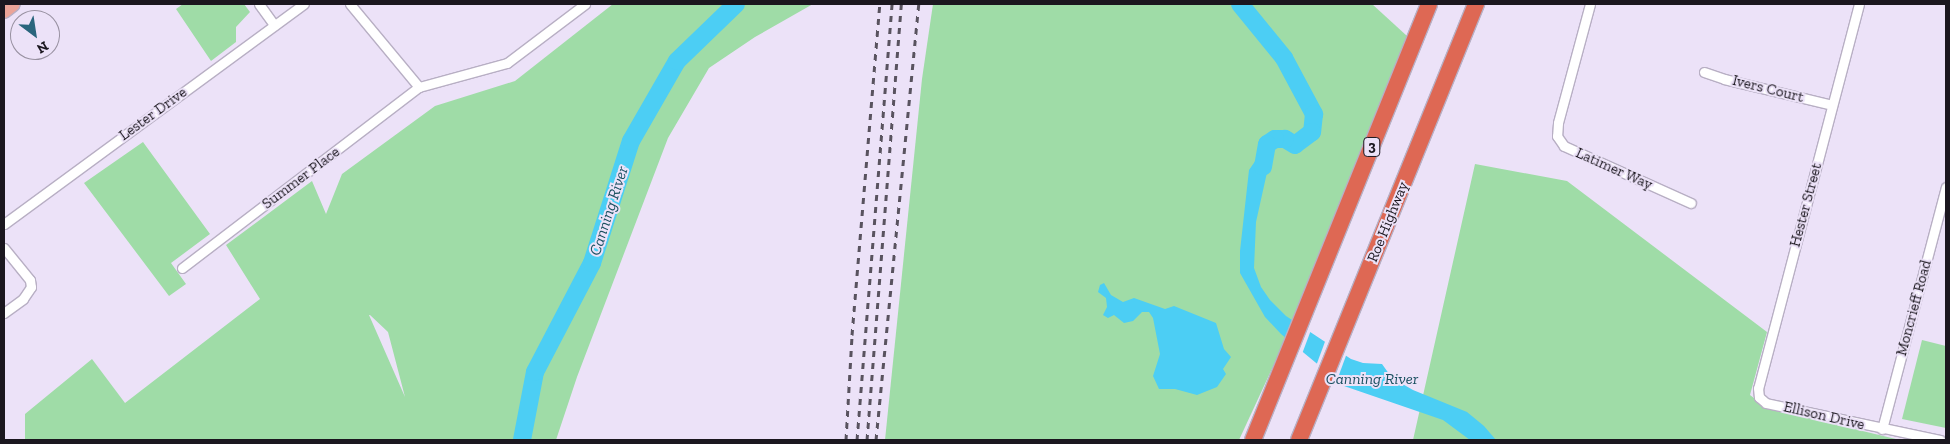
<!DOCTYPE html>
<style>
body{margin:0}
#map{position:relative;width:1950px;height:444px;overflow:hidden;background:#ece2f8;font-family:"Zilla Slab",serif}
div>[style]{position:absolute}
.green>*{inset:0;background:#9fdca7}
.water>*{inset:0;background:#4ccef4}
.pier>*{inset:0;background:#ece2f8}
.river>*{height:18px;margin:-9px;padding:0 9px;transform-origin:9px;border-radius:9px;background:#4ccef4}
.roads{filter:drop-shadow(1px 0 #b8afc4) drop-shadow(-1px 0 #b8afc4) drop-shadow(0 1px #b8afc4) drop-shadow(0 -1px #b8afc4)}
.minor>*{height:9px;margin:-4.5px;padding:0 4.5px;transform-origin:4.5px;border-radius:4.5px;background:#fff}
.primary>*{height:14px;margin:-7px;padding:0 7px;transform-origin:7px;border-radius:7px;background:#eba498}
.motorway>*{height:16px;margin:-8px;padding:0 8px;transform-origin:8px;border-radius:8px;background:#de6854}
.rail>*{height:3px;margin-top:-1.5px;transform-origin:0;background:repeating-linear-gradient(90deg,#59535f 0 6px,transparent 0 12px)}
span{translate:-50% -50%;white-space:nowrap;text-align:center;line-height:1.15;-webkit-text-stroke:4px #ece2f8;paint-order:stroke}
.shield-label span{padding:1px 4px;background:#ece2f8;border:1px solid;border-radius:4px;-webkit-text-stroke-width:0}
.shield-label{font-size:14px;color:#1b171f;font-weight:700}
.street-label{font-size:15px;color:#1b171f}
.water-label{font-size:16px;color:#1a5060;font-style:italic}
.frame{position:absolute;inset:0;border:5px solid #1b171f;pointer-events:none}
.north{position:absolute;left:10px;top:10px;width:50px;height:50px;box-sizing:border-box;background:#ece2f8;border:1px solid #9891a1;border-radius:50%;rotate:149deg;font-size:14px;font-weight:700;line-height:20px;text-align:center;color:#1b171f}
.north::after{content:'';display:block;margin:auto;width:18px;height:22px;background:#2a657d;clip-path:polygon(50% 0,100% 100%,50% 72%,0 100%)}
</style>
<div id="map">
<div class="green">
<div style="clip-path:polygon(183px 4px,244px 4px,250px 12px,236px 27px,236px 42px,211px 61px,176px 9px)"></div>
<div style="clip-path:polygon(evenodd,613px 4px,813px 4px,755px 37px,709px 68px,668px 138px,577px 377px,556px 440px,25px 440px,25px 414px,92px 359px,125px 403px,260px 299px,226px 245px,312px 181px,326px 214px,342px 174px,435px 106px,515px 81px,613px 4px,370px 315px,388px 332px,405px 397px,369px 315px,370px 315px)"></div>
<div style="clip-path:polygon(933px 4px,1372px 4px,1407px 36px,1283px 345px,1239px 440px,885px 440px,922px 79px)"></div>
<div style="clip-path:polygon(143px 142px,210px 234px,171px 263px,186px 284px,169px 296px,84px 183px)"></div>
<div style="clip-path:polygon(1475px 164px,1567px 181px,1767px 332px,1750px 395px,1767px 408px,1900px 440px,1413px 440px)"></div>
<div style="clip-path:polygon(1922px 340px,1946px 346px,1946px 428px,1902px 419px)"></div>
</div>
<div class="water">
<div style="clip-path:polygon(1267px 144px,1270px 159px,1256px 222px,1254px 268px,1261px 287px,1270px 300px,1286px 316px,1351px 359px,1363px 363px,1382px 364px,1392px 378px,1413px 390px,1467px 412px,1484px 426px,1496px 440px,1470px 440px,1443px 420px,1344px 386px,1281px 334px,1265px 317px,1240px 273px,1240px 251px,1249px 170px)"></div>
<div style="clip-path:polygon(1104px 283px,1111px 295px,1123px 302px,1134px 298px,1165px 309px,1174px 306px,1216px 323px,1224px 349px,1231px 357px,1223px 369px,1226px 374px,1217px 387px,1197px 395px,1175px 389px,1159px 389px,1153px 376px,1160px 354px,1153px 318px,1149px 312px,1142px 312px,1133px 321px,1124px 323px,1114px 315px,1108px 318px,1103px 315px,1107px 307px,1106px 298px,1098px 292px,1100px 285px)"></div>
</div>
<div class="pier">
<div style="clip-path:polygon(1294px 318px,1311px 330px,1302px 354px,1285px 340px)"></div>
<div style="clip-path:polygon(1326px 339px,1347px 353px,1336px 383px,1316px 366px)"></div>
</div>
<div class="river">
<div style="left:1240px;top:4px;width:70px;rotate:50.8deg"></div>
<div style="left:1284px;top:58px;width:64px;rotate:61.8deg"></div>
<div style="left:1314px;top:114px;width:18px;rotate:96deg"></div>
<div style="left:1312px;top:132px;width:21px;rotate:143deg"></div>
<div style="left:1295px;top:145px;width:12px;rotate:-149deg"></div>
<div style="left:1285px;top:139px;width:10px;rotate:180deg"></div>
<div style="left:1275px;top:139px;width:9px;rotate:148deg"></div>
<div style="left:1267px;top:144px;width:23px;rotate:100deg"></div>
<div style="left:522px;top:440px;width:69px;rotate:-79.2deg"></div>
<div style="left:535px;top:372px;width:123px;rotate:-62.4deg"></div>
<div style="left:592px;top:263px;width:128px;rotate:-72.3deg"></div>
<div style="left:631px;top:141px;width:92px;rotate:-60.1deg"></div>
<div style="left:677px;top:61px;width:82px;rotate:-44deg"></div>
</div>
<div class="roads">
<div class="minor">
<div style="left:259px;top:4px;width:26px;rotate:54deg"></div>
<div style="left:350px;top:4px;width:108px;rotate:50.3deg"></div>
<div style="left:419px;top:87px;width:91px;rotate:-15.3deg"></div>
<div style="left:507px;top:63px;width:98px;rotate:-37.1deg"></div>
<div style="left:1590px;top:4px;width:123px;rotate:105.1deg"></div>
<div style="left:1558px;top:123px;width:13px;rotate:94deg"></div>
<div style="left:1557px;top:136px;width:12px;rotate:55deg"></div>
<div style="left:1564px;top:146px;width:139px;rotate:24.2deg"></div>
<div style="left:1859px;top:4px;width:397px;rotate:104.7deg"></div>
<div style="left:1758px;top:388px;width:9px;rotate:84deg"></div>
<div style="left:1759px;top:397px;width:9px;rotate:41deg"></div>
<div style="left:1766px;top:403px;width:178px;rotate:12deg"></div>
<div style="left:1704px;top:72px;width:21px;rotate:19deg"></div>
<div style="left:1724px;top:79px;width:111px;rotate:13.5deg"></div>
<div style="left:4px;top:224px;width:372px;rotate:-36.3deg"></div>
<div style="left:4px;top:248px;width:41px;rotate:50.9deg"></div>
<div style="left:30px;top:280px;width:7px;rotate:82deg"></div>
<div style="left:31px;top:287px;width:14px;rotate:124deg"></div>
<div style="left:23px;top:299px;width:24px;rotate:144deg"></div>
<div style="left:182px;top:268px;width:298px;rotate:-37.4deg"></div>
<div style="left:1882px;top:429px;width:250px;rotate:-75.2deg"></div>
</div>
<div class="primary">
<div style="left:4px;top:11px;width:11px;rotate:-38deg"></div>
</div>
<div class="motorway">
<div style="left:1253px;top:440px;width:470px;rotate:-68deg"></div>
<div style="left:1299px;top:440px;width:471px;rotate:-67.9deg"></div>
</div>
</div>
<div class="rail">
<div style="left:846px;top:440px;width:105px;rotate:-86.7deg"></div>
<div style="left:852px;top:335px;width:332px;rotate:-85.2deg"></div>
<div style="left:857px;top:440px;width:437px;rotate:-85.4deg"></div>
<div style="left:867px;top:440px;width:437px;rotate:-85.5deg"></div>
<div style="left:876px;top:440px;width:438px;rotate:-84.4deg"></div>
</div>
<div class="shield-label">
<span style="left:1372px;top:147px">3</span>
</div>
<div class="street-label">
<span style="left:1768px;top:89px;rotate:14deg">Ivers Court</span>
<span style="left:153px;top:114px;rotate:-36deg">Lester Drive</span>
<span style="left:1614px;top:169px;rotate:24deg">Latimer Way</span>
<span style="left:301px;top:178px;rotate:-37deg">Summer Place</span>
<span style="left:1806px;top:205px;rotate:-75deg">Hester Street</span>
<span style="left:1388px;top:222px;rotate:-68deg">Roe Highway</span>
<span style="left:1914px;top:308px;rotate:-75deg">Moncrieff Road</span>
<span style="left:1824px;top:416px;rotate:13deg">Ellison Drive</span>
</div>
<div class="water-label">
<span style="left:609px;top:211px;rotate:-72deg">Canning River</span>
<span style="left:1372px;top:379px">Canning River</span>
</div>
<div class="frame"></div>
<div class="north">N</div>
</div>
